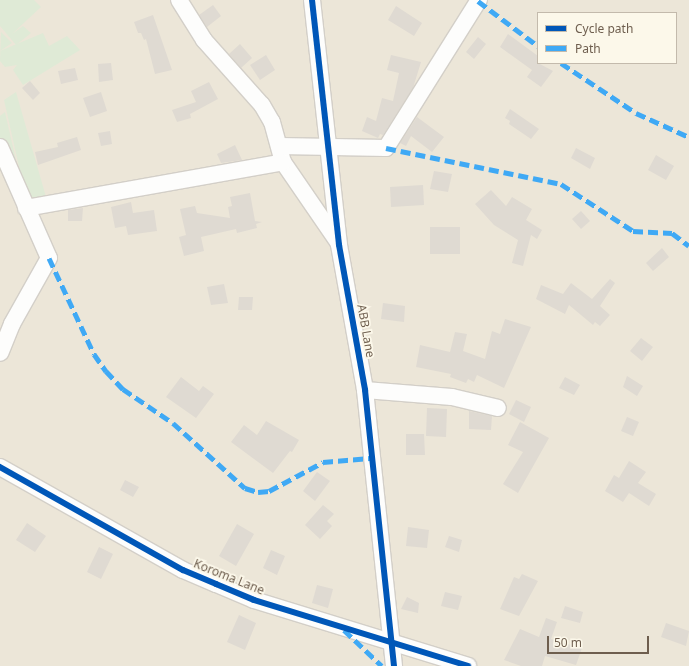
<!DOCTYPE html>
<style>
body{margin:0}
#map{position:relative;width:689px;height:666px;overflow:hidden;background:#f4f2ea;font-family:"Noto Sans",sans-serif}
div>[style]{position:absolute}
.residential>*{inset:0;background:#ece6d8}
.green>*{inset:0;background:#dfead6}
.building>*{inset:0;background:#dfdad2}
.roads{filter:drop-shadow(1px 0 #d3cfc8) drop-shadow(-1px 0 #d3cfc8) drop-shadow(0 1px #d3cfc8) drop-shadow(0 -1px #d3cfc8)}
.street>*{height:16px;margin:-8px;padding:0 8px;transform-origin:8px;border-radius:8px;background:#fdfdfc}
.quiet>*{height:5px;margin-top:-2.5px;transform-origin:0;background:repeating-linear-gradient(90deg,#3fa9f5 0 10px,transparent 0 15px)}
.cycleway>*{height:6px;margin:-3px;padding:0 3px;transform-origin:3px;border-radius:3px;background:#0057b8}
span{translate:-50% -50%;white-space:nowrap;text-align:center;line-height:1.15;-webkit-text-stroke:3.5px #fcf8ea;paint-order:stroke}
.street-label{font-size:12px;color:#6e5e4e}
.legend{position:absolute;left:537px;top:12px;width:140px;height:52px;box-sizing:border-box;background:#fcf8ea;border:1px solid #c3baac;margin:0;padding:5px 7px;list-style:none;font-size:12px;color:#6e5e4e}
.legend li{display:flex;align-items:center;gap:8px;height:20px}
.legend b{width:20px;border:1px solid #c3baac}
.scale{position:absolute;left:547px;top:636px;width:102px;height:18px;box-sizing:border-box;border:2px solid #6e5e4e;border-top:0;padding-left:5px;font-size:12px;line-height:14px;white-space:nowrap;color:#6e5e4e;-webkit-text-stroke:3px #fcf8ea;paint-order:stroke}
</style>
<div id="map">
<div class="residential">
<div style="clip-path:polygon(evenodd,0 0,689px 0,689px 666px,0 666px,0 0,538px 13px,676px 13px,676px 63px,538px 63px,538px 13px)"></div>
</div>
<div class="green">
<div style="clip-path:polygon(0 0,34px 0,41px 7px,12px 34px,23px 26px,31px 33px,16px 45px,0 26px)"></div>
<div style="clip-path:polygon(1px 32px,12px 43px,0 51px,43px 33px,49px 46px,67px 36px,80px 50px,23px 85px,13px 70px,17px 65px,5px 67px,0 61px)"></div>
<div style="clip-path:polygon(16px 92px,46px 197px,27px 203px,4px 100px)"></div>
<div style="clip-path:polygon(5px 112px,19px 173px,0 145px,0 116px)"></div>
</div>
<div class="building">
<div style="clip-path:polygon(213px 5px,221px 16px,207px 27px,199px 15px)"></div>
<div style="clip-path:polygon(396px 6px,422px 23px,414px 36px,388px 20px)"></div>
<div style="clip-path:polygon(153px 15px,172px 70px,155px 74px,146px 39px,144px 40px,141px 33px,138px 33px,134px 22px)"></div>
<div style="clip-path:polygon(508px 34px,538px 56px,538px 63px,553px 71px,541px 87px,527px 77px,532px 70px,500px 47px)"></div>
<div style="clip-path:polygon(478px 37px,486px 44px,474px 59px,466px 52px)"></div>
<div style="clip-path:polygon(240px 44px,252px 58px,241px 68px,229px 54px)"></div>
<div style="clip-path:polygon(266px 55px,275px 70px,260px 80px,250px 65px)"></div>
<div style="clip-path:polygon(391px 55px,421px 62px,413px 88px,383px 135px,380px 134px,378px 138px,362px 131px,367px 117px,376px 121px,382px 98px,393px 101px,399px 73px,387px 70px)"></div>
<div style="clip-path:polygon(111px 63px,113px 80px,99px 82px,98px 64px)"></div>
<div style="clip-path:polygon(75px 68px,78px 80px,61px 84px,58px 71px)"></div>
<div style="clip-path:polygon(30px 81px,40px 93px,33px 100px,22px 88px)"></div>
<div style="clip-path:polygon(209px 82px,218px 99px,190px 114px,191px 118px,177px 122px,172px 110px,196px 102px,191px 91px)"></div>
<div style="clip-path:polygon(101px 92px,107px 111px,90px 117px,83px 98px)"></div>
<div style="clip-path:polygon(510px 109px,539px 129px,531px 139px,509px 124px,510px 121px,505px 118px)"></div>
<div style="clip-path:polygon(417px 117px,444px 137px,432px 152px,411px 136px,406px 146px,400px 143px)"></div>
<div style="clip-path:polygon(110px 131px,112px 144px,101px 146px,98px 133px)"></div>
<div style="clip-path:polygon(77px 137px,81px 150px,38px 165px,35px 152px,58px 147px,57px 143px)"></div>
<div style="clip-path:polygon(235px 145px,242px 160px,221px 163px,217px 154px)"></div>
<div style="clip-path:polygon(576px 148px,595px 158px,590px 169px,571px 158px)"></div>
<div style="clip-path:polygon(656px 155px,674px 166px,666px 180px,648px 170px)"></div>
<div style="clip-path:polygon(434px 171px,452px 174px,448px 192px,430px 189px)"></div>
<div style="clip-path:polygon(423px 185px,424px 205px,391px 207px,390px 187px)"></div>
<div style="clip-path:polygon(491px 190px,506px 206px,512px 197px,532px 209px,526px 220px,542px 230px,537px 239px,531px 235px,523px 266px,512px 263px,518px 240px,494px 225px,475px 204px)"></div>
<div style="clip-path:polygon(250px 193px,255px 221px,262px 222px,256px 224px,257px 228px,237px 233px,236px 229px,201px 237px,204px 251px,184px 256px,179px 237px,186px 235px,180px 209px,195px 206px,197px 213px,230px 218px,228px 207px,232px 206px,230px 197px)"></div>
<div style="clip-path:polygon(131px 202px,133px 213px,154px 210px,157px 231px,128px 235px,126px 226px,115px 228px,111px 207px)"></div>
<div style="clip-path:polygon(83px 208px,82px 221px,68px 221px,68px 210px)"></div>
<div style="clip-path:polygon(581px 211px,590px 221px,581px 229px,572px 219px)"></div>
<div style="clip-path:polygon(430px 227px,460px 227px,460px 254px,430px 254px)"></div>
<div style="clip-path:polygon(662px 248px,669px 257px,653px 271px,646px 263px)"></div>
<div style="clip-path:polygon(610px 279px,615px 283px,600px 306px,610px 315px,600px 326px,595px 322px,593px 325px,569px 305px,565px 314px,536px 299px,541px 285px,563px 294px,571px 283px,592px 299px)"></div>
<div style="clip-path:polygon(224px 284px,228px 303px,211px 305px,207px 287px)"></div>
<div style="clip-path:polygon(239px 297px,253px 297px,252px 310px,238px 310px)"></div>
<div style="clip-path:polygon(383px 303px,405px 306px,404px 322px,381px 319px)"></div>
<div style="clip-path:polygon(505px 319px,531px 327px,504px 388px,477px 375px,474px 382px,468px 379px,466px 383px,450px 377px,451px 374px,416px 367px,420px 345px,450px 352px,455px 332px,467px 334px,463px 351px,485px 359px,492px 331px,500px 334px)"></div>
<div style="clip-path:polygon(641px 338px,653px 347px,642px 361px,630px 351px)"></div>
<div style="clip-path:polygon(627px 376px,643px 386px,637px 396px,623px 387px)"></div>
<div style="clip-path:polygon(181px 377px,199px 391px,203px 386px,214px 394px,196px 418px,166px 397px)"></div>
<div style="clip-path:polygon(565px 377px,580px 385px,574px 395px,559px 388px)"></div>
<div style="clip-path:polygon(516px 400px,531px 407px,524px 422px,509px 414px)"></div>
<div style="clip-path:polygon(427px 408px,447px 409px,446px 437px,426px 436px)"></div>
<div style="clip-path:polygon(469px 411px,492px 416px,491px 430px,469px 429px)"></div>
<div style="clip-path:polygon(627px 417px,639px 422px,633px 436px,621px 431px)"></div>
<div style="clip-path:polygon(266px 421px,299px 440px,292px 452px,290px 451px,273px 473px,231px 442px,244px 425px,257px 435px)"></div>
<div style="clip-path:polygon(520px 422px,549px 438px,518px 493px,503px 484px,523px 452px,508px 445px)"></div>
<div style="clip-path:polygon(406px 434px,424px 434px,425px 455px,406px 455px)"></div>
<div style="clip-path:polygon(629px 461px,646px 472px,638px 483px,656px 494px,649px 506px,629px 493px,623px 502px,605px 491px,614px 475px,619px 478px)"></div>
<div style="clip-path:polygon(317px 472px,330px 481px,315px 501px,303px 491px)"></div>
<div style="clip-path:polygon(125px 480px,139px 487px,133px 497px,120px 490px)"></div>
<div style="clip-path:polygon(323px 505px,334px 514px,327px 521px,332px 526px,320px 539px,305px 525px)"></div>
<div style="clip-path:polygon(27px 523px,46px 536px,35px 552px,16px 540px)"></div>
<div style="clip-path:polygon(237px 524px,254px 534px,236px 566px,219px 556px)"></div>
<div style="clip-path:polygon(408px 527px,429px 530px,427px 548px,406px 546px)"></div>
<div style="clip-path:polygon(449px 536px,462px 540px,459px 552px,445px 547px)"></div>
<div style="clip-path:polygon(99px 547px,113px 554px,101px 579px,87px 572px)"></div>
<div style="clip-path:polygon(271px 550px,285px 556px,277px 575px,263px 568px)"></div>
<div style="clip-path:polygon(522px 574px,538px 581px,519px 616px,500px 609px,514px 577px,519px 579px)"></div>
<div style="clip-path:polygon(317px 585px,333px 589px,328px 608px,312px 603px)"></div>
<div style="clip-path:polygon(445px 592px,462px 596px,458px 610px,441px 606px)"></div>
<div style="clip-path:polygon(407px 597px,419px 603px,418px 613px,401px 609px)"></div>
<div style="clip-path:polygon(565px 606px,583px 612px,580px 623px,561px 618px)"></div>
<div style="clip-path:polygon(239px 615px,256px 623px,245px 650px,227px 642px)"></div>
<div style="clip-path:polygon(546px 618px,557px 622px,551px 639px,582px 648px,576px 665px,545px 656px,542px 666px,521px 666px,504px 660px,520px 629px,539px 637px)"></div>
<div style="clip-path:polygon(666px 623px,689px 631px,686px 646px,661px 637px)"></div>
</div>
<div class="roads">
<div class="street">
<div style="left:179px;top:0;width:47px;rotate:58deg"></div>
<div style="left:204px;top:40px;width:87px;rotate:48.3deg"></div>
<div style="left:262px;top:105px;width:20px;rotate:60deg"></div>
<div style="left:272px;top:122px;width:41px;rotate:74.6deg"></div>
<div style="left:283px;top:162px;width:97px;rotate:55.5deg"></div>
<div style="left:312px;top:0;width:246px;rotate:83.7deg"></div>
<div style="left:339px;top:245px;width:147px;rotate:79.8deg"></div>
<div style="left:365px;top:390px;width:278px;rotate:84deg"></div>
<div style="left:280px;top:146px;width:106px;rotate:1.1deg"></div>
<div style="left:386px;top:148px;width:175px;rotate:-57.9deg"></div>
<div style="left:0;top:147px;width:121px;rotate:66.2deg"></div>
<div style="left:49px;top:258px;width:76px;rotate:119.3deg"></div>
<div style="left:12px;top:324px;width:31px;rotate:112deg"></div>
<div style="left:26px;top:208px;width:261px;rotate:-10.1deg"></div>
<div style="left:365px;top:390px;width:87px;rotate:4.6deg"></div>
<div style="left:452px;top:397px;width:47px;rotate:13.4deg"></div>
<div style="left:0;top:467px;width:210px;rotate:29.4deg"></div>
<div style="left:183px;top:570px;width:36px;rotate:23deg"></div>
<div style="left:216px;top:584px;width:41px;rotate:22.8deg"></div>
<div style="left:254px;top:600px;width:224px;rotate:17.1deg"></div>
</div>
</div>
<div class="quiet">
<div style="left:478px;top:1px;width:75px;rotate:36.9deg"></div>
<div style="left:561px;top:63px;width:90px;rotate:33.7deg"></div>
<div style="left:636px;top:113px;width:58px;rotate:24.4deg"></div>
<div style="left:386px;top:148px;width:179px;rotate:11.6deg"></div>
<div style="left:561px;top:184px;width:86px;rotate:33.1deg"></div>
<div style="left:633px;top:231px;width:39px;rotate:3deg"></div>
<div style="left:672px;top:233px;width:21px;rotate:37deg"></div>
<div style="left:49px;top:258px;width:106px;rotate:64.9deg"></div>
<div style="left:94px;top:354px;width:21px;rotate:55deg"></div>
<div style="left:106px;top:371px;width:25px;rotate:47deg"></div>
<div style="left:123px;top:389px;width:60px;rotate:34.2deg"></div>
<div style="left:173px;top:423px;width:97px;rotate:42.1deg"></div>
<div style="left:245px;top:488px;width:14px;rotate:17deg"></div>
<div style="left:258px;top:492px;width:11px;rotate:-5deg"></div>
<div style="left:269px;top:491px;width:61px;rotate:-28.2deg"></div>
<div style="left:323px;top:462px;width:47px;rotate:-4.9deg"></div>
<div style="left:344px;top:630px;width:52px;rotate:43.5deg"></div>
</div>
<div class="cycleway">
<div style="left:312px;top:0;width:246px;rotate:83.7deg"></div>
<div style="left:339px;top:245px;width:147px;rotate:79.8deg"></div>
<div style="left:365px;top:390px;width:278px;rotate:84deg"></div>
<div style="left:0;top:467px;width:210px;rotate:29.4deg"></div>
<div style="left:183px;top:570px;width:36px;rotate:23deg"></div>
<div style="left:216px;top:584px;width:41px;rotate:22.8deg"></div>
<div style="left:254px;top:600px;width:224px;rotate:17.1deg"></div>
</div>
<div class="street-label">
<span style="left:366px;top:331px;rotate:80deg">ABB Lane</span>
<span style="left:229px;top:577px;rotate:22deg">Koroma Lane</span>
</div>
<ul class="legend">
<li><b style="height:5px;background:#0057b8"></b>Cycle path</li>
<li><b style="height:5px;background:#3fa9f5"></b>Path</li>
</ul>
<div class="scale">50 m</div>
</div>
